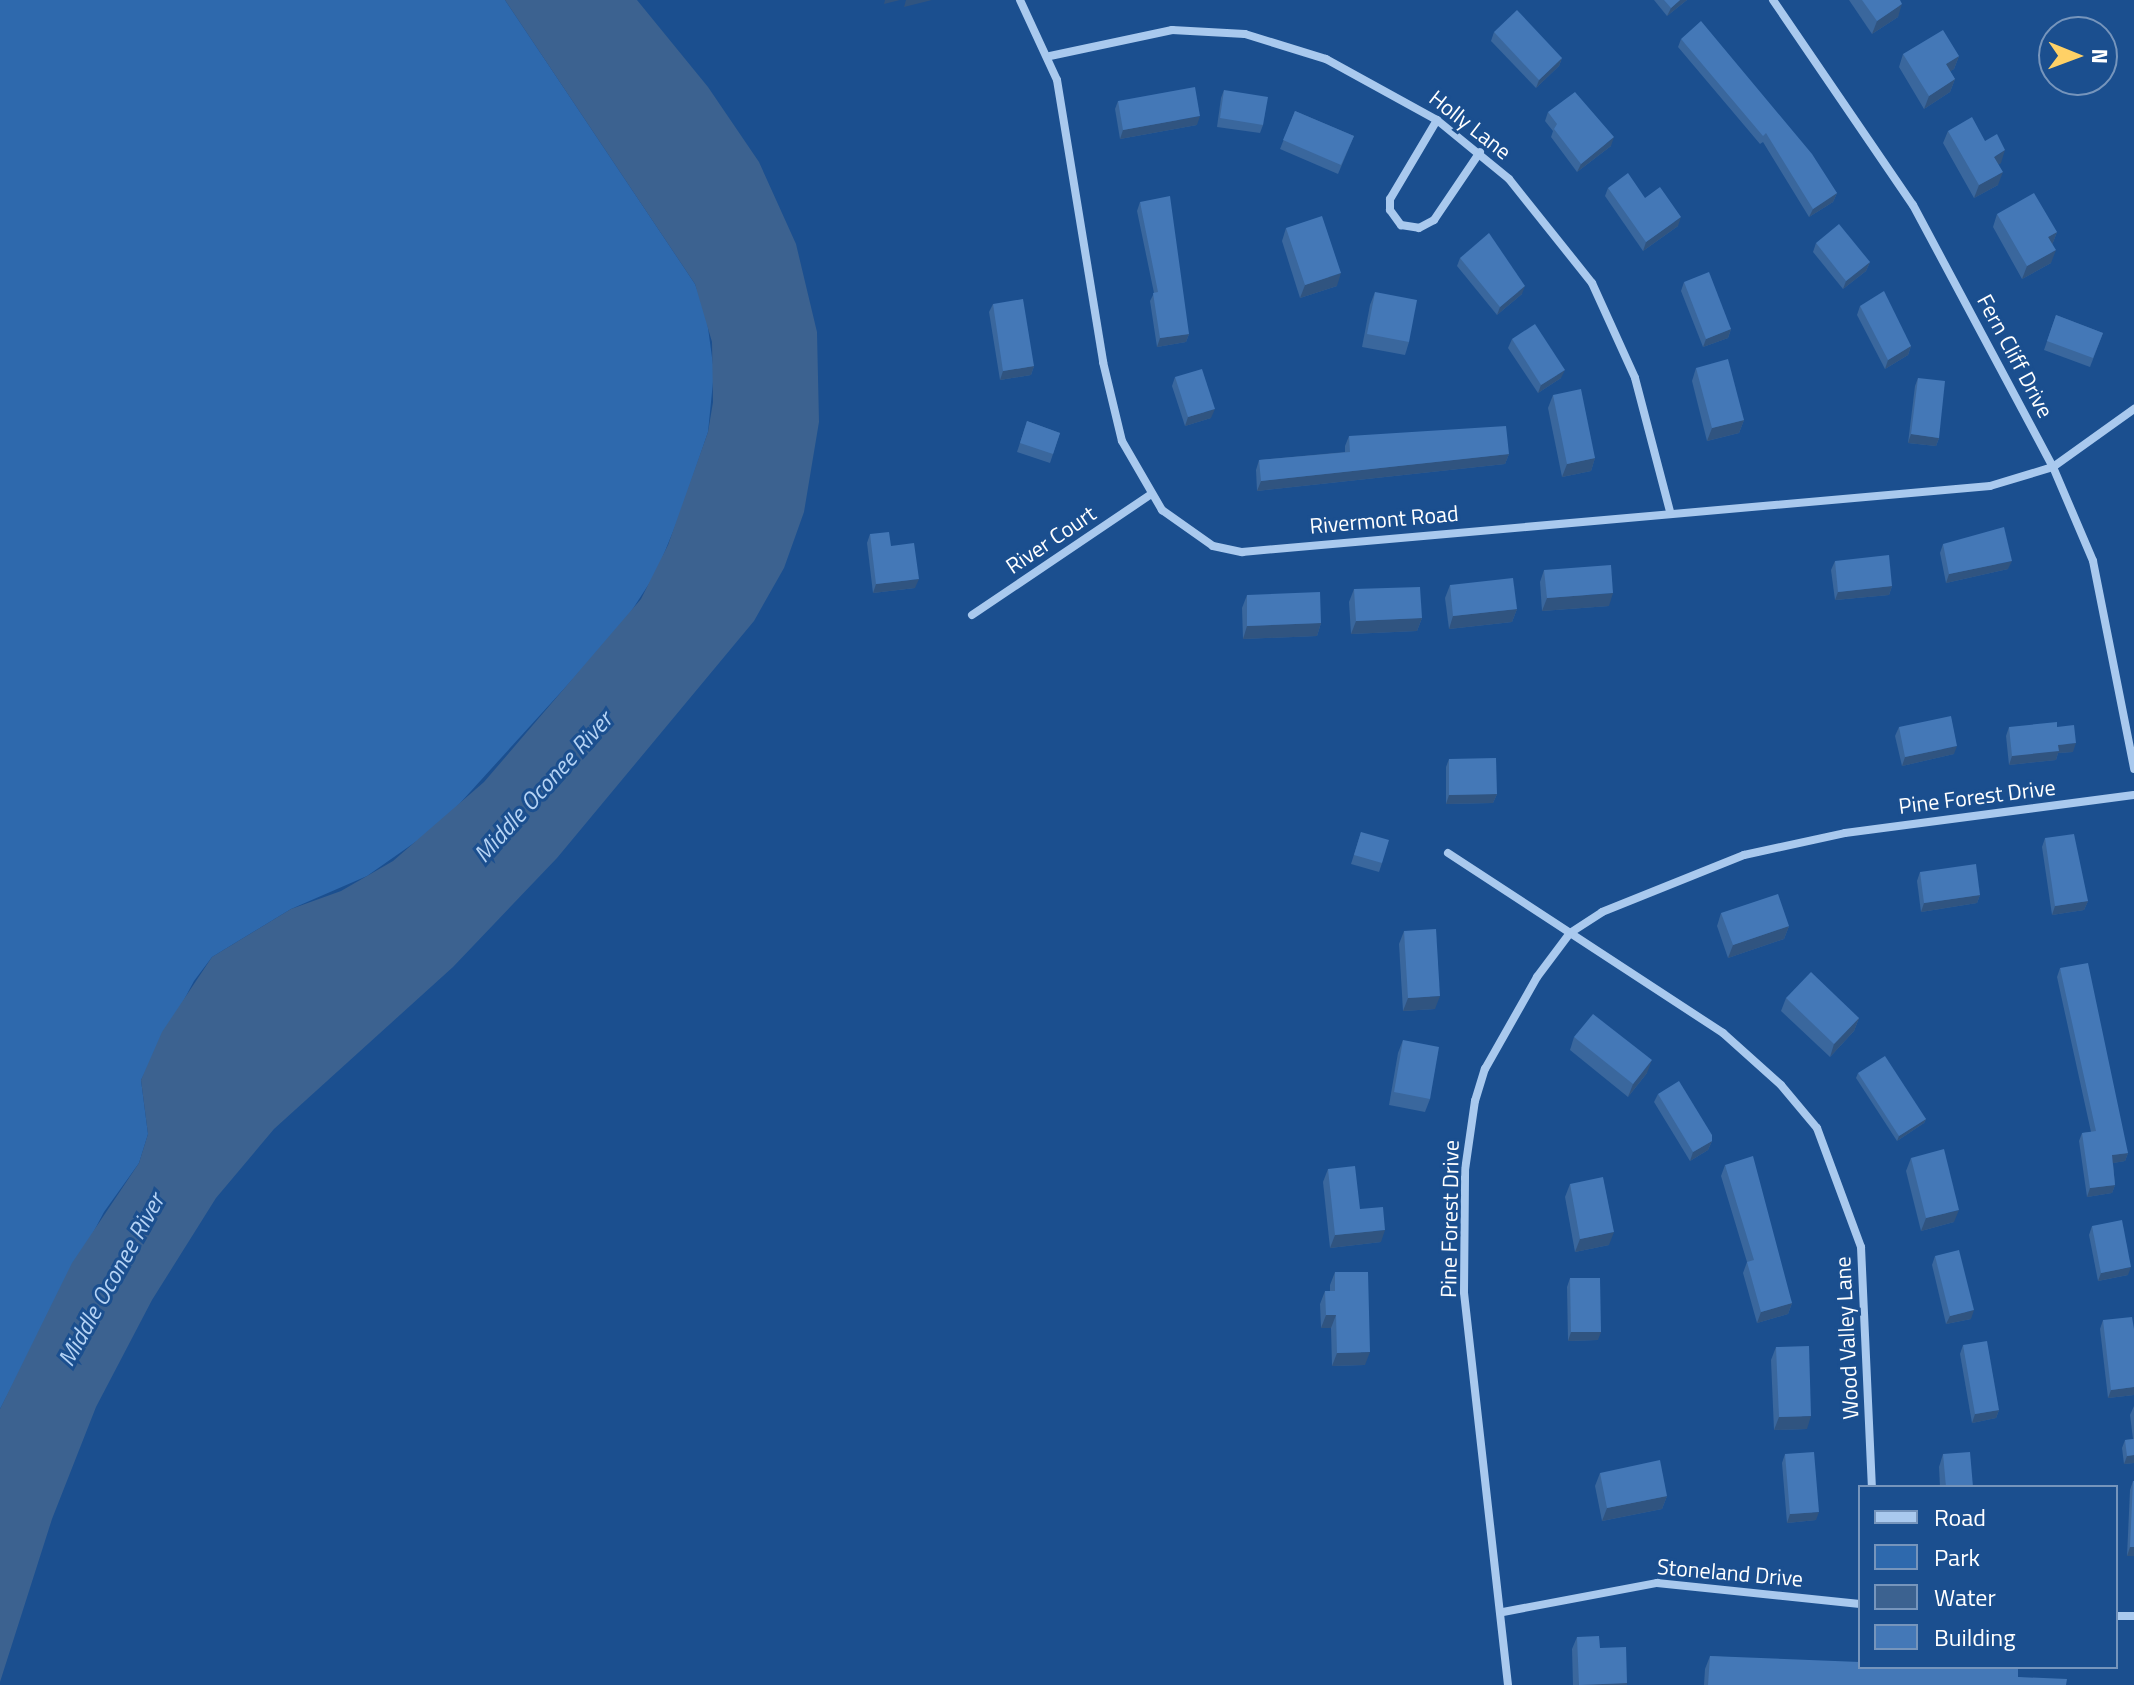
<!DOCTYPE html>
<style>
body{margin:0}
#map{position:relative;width:2134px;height:1685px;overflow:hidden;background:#1b4f8f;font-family:"Titillium Web",sans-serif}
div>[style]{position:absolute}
.green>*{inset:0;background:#2e69ad}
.water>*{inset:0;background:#3c6290}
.street>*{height:8px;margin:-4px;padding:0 4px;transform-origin:4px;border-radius:4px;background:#a9c9ee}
.wall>*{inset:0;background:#3a679d}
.shaded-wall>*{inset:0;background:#305480}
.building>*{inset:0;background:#4478b7}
span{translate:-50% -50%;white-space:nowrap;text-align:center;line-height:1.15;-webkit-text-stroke:6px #1b4f8f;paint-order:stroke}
.street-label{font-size:22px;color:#fff}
.water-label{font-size:24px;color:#b5d3f5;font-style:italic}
.legend{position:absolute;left:1858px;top:1485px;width:260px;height:184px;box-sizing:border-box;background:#1b4f8f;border:2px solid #7695bc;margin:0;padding:10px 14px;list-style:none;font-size:24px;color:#fff}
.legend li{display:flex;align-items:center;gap:16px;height:40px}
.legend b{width:40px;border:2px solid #7695bc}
.north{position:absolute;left:2038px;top:16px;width:80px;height:80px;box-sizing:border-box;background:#1b4f8f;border:2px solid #7695bc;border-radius:50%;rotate:91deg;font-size:22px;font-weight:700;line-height:32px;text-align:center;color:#fff}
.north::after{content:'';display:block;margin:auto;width:28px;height:36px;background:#ffd166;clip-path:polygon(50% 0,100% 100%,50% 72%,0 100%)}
</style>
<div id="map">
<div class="green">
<div style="clip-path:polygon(0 0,505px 0,695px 284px,706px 313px,714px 372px,708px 432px,679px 517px,656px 573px,623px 624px,441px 824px,367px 876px,291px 909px,212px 957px,194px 981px,141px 1080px,148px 1134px,139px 1163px,104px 1212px,0 1409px)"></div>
</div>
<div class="water">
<div style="clip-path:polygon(505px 0,637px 0,708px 87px,759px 162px,796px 244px,817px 332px,819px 422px,804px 512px,784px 568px,754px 621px,557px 858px,453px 967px,274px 1129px,216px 1198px,152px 1300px,96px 1407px,52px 1519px,0 1682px,0 1409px,72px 1263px,139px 1163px,148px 1134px,141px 1080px,162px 1032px,212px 957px,291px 909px,341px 891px,393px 861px,484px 782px,641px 599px,668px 545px,708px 432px,713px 402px,712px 342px,695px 284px)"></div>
</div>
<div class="street">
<div style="left:1020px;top:0;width:88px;rotate:65.2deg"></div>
<div style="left:1057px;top:80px;width:286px;rotate:80.7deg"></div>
<div style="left:1103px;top:362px;width:81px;rotate:76.5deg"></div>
<div style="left:1122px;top:441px;width:80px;rotate:59.9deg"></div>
<div style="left:1162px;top:510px;width:62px;rotate:35.2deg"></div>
<div style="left:1213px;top:546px;width:30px;rotate:12deg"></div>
<div style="left:1242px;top:552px;width:751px;rotate:-5.04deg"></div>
<div style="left:1990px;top:486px;width:66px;rotate:-16.8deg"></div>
<div style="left:2053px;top:467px;width:100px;rotate:-35.6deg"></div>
<div style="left:1773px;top:0;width:248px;rotate:55.7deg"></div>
<div style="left:1913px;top:205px;width:297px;rotate:61.9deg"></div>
<div style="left:2053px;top:467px;width:102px;rotate:66.9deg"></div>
<div style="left:2093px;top:561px;width:212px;rotate:78.8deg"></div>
<div style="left:1050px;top:56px;width:125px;rotate:-12deg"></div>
<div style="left:1172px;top:30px;width:73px;rotate:3.1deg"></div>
<div style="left:1245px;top:34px;width:85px;rotate:17.2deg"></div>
<div style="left:1326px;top:59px;width:127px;rotate:28.8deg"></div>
<div style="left:1437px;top:120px;width:93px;rotate:39.3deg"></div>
<div style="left:1509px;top:179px;width:133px;rotate:51.4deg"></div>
<div style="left:1592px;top:283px;width:104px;rotate:65.6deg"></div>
<div style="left:1635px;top:378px;width:138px;rotate:75.3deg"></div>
<div style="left:1437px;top:120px;width:92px;rotate:120.7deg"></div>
<div style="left:1390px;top:199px;width:11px;rotate:90deg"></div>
<div style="left:1390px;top:210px;width:19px;rotate:54deg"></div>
<div style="left:1401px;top:225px;width:18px;rotate:9deg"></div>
<div style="left:1419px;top:228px;width:17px;rotate:-28deg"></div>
<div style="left:1434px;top:220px;width:82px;rotate:-55.9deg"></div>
<div style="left:972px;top:615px;width:215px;rotate:-34deg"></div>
<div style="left:1448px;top:853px;width:329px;rotate:33.2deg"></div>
<div style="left:1723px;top:1033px;width:78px;rotate:41.9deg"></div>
<div style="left:1781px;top:1085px;width:56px;rotate:50.1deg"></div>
<div style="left:1817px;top:1128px;width:127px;rotate:69.7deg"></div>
<div style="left:1861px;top:1247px;width:240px;rotate:87.4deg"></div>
<div style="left:1503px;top:1612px;width:157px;rotate:-10.7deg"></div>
<div style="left:1657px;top:1583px;width:204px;rotate:5.9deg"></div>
<div style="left:2116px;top:1616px;width:18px"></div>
<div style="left:1508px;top:1685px;width:395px;rotate:-96.4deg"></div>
<div style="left:1464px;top:1292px;width:122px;rotate:-89.5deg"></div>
<div style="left:1465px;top:1170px;width:70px;rotate:-81.8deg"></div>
<div style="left:1475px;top:1101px;width:34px;rotate:-73deg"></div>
<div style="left:1485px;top:1069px;width:106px;rotate:-60.5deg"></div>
<div style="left:1537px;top:977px;width:55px;rotate:-53.1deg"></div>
<div style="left:1570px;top:933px;width:38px;rotate:-33deg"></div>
<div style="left:1602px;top:912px;width:153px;rotate:-21.9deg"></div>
<div style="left:1744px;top:855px;width:103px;rotate:-12.3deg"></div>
<div style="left:1845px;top:833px;width:291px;rotate:-7.5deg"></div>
</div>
<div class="wall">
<div style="clip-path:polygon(1654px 0,1687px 0,1667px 16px)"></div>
<div style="clip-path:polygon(1849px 0,1900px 0,1898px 17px,1872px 34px)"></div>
<div style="clip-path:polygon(1494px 32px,1562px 58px,1559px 66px,1536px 88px,1491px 41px)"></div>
<div style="clip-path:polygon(1681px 39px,1837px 193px,1833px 202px,1809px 217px,1763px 142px,1760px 144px,1678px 47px)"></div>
<div style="clip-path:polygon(1903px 54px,1959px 56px,1954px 69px,1950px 71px,1955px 79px,1950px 92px,1924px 109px,1899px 67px)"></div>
<div style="clip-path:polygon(1224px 90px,1263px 125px,1260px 133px,1217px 127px,1221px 98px)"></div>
<div style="clip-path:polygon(1118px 101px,1197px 125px,1120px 139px,1115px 109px)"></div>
<div style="clip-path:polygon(1295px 111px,1354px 136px,1338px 174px,1280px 149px)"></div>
<div style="clip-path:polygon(1548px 112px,1611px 146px,1577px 172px,1551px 137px,1553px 131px,1545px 121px)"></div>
<div style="clip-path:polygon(1948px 131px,1985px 141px,2001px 163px,1998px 164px,1998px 185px,1974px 198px,1943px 143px)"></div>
<div style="clip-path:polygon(1608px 188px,1645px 198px,1678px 226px,1643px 251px,1605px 196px)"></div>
<div style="clip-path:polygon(1140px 202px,1189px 334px,1186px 342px,1157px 347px,1150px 301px,1154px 293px,1137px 211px)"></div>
<div style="clip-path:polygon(1997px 214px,2057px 232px,2052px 245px,2051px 263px,2022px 279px,1993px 227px)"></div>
<div style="clip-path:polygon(1286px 228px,1337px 286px,1300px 298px,1282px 241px)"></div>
<div style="clip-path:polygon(1816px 243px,1870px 262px,1866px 271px,1843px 289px,1813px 252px)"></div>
<div style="clip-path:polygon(1460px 258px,1522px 294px,1497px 315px,1457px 266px)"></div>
<div style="clip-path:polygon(1684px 282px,1731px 329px,1728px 338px,1703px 347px,1681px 291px)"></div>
<div style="clip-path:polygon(1375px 292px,1409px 342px,1405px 355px,1362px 347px,1370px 305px)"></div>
<div style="clip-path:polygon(993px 304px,1034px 366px,1031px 375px,1000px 380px,989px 312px)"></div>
<div style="clip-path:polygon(1860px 306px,1911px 346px,1908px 355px,1885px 369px,1857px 315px)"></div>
<div style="clip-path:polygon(2056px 315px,2103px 333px,2090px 367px,2044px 350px)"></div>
<div style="clip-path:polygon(1512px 339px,1561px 378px,1538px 393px,1508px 348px)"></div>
<div style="clip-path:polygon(1696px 368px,1744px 420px,1739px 433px,1707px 441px,1692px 381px)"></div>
<div style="clip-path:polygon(1175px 377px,1211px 418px,1185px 426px,1172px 386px)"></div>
<div style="clip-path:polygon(1918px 378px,1939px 438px,1936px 446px,1908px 443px,1915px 386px)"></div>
<div style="clip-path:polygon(1553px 395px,1595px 458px,1591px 471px,1562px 477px,1548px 408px)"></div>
<div style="clip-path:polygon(1027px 421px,1060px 433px,1050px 463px,1017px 452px)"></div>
<div style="clip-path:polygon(1349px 436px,1509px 454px,1505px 464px,1257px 491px,1256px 470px,1259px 460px,1345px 452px,1345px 446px)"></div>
<div style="clip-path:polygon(870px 534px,891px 546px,915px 588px,873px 593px,867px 543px)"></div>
<div style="clip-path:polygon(1943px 544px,2008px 569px,1946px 583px,1940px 553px)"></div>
<div style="clip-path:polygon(1835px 561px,1892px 586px,1889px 595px,1835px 600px,1831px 570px)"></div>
<div style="clip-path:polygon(1544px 570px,1609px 606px,1542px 611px,1540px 582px)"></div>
<div style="clip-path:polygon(1450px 585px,1517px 609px,1512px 622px,1449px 629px,1445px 598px)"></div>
<div style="clip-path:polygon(1354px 589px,1422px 618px,1417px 631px,1351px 634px,1349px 602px)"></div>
<div style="clip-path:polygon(1247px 595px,1321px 623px,1317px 636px,1243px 639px,1242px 608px)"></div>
<div style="clip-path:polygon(1899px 727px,1954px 754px,1902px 766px,1895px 736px)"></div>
<div style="clip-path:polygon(2009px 727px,2057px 727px,2073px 752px,2058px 753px,2056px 760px,2009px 765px,2006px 736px)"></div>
<div style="clip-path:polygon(1449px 759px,1497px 794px,1493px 803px,1446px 804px,1446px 767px)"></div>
<div style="clip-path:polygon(1361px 832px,1382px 863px,1379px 872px,1351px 864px)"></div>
<div style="clip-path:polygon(2045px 838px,2088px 901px,2084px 910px,2052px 915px,2042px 847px)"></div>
<div style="clip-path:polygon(1920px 872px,1980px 895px,1977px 903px,1921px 912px,1917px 881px)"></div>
<div style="clip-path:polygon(1721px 913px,1789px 926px,1784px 939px,1728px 958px,1717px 926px)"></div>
<div style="clip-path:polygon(1404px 931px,1435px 1009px,1403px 1011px,1399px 944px)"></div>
<div style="clip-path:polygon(2060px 968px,2128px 1153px,2125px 1161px,2113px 1163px,2115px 1185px,2112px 1193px,2087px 1197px,2079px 1141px,2082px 1133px,2091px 1132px,2057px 977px)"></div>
<div style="clip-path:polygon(1786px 998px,1859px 1018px,1854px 1031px,1830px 1057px,1781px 1011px)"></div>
<div style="clip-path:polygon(1574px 1037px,1647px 1073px,1628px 1097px,1570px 1050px)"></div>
<div style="clip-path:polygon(1403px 1040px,1430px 1099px,1425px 1112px,1389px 1105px,1398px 1053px)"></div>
<div style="clip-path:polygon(1858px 1073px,1926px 1119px,1924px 1123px,1897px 1141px,1856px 1078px)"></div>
<div style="clip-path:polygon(1658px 1094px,1712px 1141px,1708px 1150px,1690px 1161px,1654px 1102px)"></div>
<div style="clip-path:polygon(1911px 1158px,1954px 1222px,1921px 1231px,1906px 1171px)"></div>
<div style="clip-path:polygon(1725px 1165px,1792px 1303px,1788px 1314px,1757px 1323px,1743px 1273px,1747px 1262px,1721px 1176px)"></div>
<div style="clip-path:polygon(1328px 1169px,1381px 1242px,1330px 1248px,1323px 1182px)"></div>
<div style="clip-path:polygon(1570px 1184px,1609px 1245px,1575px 1252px,1565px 1197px)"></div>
<div style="clip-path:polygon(2092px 1226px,2128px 1275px,2098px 1281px,2089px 1235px)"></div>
<div style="clip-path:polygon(1935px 1256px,1971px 1319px,1946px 1324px,1932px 1265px)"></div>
<div style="clip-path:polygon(1335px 1272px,1365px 1365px,1332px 1366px,1331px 1328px,1321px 1328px,1320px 1304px,1325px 1291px,1330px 1291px,1330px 1285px)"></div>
<div style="clip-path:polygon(1570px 1278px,1598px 1340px,1568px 1341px,1567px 1287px)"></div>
<div style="clip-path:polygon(2103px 1320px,2134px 1329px,2134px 1395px,2108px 1398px,2100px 1329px)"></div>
<div style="clip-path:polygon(1963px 1345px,1999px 1410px,1996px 1418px,1972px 1423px,1960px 1354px)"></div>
<div style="clip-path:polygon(1776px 1347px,1807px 1429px,1774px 1430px,1771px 1360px)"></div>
<div style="clip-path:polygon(2134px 1406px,2134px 1463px,2124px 1464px,2122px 1448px,2125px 1440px,2133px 1439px,2130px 1415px)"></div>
<div style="clip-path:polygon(1785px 1454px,1816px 1520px,1787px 1523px,1782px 1463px)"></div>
<div style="clip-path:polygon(1943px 1454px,1973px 1487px,1940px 1487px,1939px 1467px)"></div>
<div style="clip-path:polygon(1600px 1473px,1667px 1496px,1662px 1509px,1602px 1521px,1595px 1486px)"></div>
<div style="clip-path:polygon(2133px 1481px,2134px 1481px,2134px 1556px,2127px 1556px,2130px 1490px)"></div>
<div style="clip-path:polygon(1577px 1637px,1600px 1648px,1627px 1685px,1573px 1685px,1572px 1649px)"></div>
<div style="clip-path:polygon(1710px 1656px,2018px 1677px,2066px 1685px,1704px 1685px,1705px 1669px)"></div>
</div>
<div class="shaded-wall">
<div style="clip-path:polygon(885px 0,900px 0,884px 4px)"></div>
<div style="clip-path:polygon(906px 0,932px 0,904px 7px)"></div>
<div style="clip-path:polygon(1680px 0,1687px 0,1667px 16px,1671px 8px)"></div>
<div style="clip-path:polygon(1902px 4px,1898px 17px,1872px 34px,1877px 21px)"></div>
<div style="clip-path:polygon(1959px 56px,1954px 69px,1941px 77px,1946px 64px)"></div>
<div style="clip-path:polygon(1562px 58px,1559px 66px,1536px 88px,1539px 80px)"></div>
<div style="clip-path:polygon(1955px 79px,1950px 92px,1924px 109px,1929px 96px)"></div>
<div style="clip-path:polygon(1200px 116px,1197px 125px,1120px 139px,1123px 130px)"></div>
<div style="clip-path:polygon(1614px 137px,1611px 146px,1577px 172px,1581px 164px)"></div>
<div style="clip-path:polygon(2005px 150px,2001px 163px,1990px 170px,1994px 157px)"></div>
<div style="clip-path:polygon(2003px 172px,1998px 185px,1974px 198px,1979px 185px)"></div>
<div style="clip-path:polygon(1837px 193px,1833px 202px,1809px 217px,1813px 209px)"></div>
<div style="clip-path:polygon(1681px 217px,1678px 226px,1643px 251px,1646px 242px)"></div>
<div style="clip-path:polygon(2057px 232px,2052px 245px,2048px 237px)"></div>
<div style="clip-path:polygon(2056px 250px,2051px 263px,2022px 279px,2027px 266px)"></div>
<div style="clip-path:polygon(1870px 262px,1866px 271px,1843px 289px,1846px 281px)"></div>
<div style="clip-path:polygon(1341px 273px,1337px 286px,1300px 298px,1305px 285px)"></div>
<div style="clip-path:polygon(1525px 286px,1522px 294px,1497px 315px,1500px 307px)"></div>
<div style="clip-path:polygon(1731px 329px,1728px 338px,1703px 347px,1706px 339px)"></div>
<div style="clip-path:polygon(1189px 334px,1186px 342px,1157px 347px,1160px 338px)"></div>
<div style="clip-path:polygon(1911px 346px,1908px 355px,1885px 369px,1888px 360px)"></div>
<div style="clip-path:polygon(1034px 366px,1031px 375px,1000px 380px,1003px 371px)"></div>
<div style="clip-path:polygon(1565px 370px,1561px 378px,1538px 393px,1541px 385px)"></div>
<div style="clip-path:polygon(1215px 409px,1211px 418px,1185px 426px,1188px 417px)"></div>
<div style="clip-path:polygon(1744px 420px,1739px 433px,1707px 441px,1712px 428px)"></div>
<div style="clip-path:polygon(1911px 434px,1939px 438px,1936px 446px,1908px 443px)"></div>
<div style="clip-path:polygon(1509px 454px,1505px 464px,1257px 491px,1261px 481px)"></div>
<div style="clip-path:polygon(1595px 458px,1591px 471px,1562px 477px,1567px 464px)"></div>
<div style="clip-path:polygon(2012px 561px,2008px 569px,1946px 583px,1949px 574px)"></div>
<div style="clip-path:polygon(919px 579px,915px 588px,873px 593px,876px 584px)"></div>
<div style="clip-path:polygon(1892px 586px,1889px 595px,1835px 600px,1838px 592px)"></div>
<div style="clip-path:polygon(1613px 593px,1609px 606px,1542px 611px,1547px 598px)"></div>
<div style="clip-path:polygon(1517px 609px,1512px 622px,1449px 629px,1453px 616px)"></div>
<div style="clip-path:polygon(1422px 618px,1417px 631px,1351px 634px,1356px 621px)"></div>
<div style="clip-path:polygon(1321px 623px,1317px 636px,1243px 639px,1247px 626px)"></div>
<div style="clip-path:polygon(2076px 743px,2073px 752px,2058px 753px,2056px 760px,2009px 765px,2012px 756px,2058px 745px)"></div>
<div style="clip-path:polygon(1957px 746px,1954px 754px,1902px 766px,1905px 757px)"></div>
<div style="clip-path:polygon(1497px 794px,1493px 803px,1446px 804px,1449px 795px)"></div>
<div style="clip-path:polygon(1980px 895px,1977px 903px,1921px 912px,1924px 903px)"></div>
<div style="clip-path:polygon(2088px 901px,2084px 910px,2052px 915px,2055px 906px)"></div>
<div style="clip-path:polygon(1789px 926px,1784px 939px,1728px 958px,1733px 945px)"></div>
<div style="clip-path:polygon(1440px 996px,1435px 1009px,1403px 1011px,1408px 998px)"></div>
<div style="clip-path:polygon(1859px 1018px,1854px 1031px,1830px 1057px,1834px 1044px)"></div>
<div style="clip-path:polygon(1652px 1060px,1647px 1073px,1628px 1097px,1633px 1084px)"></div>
<div style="clip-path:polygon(1926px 1119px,1924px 1123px,1897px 1141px,1899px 1136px)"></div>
<div style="clip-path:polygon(1712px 1141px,1708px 1150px,1690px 1161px,1693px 1152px)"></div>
<div style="clip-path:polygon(2128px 1153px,2125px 1161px,2108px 1164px,2112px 1155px)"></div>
<div style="clip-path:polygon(2115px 1185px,2112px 1193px,2087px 1197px,2090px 1188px)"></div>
<div style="clip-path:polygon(1959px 1210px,1954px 1222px,1921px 1231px,1926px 1218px)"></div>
<div style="clip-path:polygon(1385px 1230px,1381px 1242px,1330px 1248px,1335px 1235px)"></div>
<div style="clip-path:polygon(1614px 1232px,1609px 1245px,1575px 1252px,1580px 1239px)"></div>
<div style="clip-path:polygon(2131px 1267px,2128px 1275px,2098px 1281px,2101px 1273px)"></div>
<div style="clip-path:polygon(1792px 1303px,1788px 1314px,1757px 1323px,1761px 1312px)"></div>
<div style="clip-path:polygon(1974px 1310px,1971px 1319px,1946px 1324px,1950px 1316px)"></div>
<div style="clip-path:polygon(1326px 1315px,1336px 1315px,1331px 1328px,1321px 1328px)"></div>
<div style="clip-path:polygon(1571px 1332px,1601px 1332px,1598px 1340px,1568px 1341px)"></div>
<div style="clip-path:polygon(1370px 1352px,1365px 1365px,1332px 1366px,1337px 1353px)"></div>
<div style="clip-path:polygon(2134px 1387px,2134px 1395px,2108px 1398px,2111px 1390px)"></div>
<div style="clip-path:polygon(1999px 1410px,1996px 1418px,1972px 1423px,1975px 1414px)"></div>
<div style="clip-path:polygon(1811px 1416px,1807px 1429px,1774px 1430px,1779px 1417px)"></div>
<div style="clip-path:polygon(2134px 1455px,2134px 1463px,2124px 1464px,2127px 1456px)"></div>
<div style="clip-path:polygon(1667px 1496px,1662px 1509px,1602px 1521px,1607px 1508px)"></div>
<div style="clip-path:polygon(1819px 1512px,1816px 1520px,1787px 1523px,1790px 1514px)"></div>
<div style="clip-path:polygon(2130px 1547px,2134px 1547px,2134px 1556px,2127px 1556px)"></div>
<div style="clip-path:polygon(1627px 1683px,1627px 1685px,1578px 1685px)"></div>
</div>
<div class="building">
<div style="clip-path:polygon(1664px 0,1680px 0,1671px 8px)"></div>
<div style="clip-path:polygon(1862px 0,1900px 0,1902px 4px,1877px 21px)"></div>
<div style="clip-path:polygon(1517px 10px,1562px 58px,1539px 80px,1494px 32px)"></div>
<div style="clip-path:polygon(1701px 21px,1812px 154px,1837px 193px,1813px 209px,1766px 133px,1763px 136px,1681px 39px)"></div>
<div style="clip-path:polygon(1943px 30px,1959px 56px,1946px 64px,1955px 79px,1929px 96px,1903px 54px)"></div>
<div style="clip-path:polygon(1195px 87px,1200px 116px,1123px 130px,1118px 101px)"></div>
<div style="clip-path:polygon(1224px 90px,1268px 97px,1263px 125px,1220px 118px)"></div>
<div style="clip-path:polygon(1575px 92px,1614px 137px,1581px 164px,1554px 129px,1557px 124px,1548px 112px)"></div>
<div style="clip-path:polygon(1295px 111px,1354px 136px,1341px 165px,1283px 140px)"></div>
<div style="clip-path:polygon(1972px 117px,1985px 141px,1997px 134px,2005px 150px,1994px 157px,2003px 172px,1979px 185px,1948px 131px)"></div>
<div style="clip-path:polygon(1628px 173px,1645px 198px,1660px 187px,1681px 217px,1646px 242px,1608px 188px)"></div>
<div style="clip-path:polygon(2034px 193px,2057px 232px,2048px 237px,2056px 250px,2027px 266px,1997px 214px)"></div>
<div style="clip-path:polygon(1170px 196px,1189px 334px,1160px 338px,1153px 293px,1158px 292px,1140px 202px)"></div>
<div style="clip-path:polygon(1322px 216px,1341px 273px,1305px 285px,1286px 228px)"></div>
<div style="clip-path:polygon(1839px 224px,1870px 262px,1846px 281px,1816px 243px)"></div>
<div style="clip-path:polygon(1489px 233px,1525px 286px,1500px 307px,1460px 258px)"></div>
<div style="clip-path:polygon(1709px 272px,1731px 329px,1706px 339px,1684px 282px)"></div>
<div style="clip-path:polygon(1884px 291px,1911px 346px,1888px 360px,1860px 306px)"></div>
<div style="clip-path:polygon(1375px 292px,1417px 300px,1409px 342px,1367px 334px)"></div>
<div style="clip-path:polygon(1023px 299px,1034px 366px,1003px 371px,993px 304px)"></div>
<div style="clip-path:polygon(2056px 315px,2103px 333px,2093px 358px,2047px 341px)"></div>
<div style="clip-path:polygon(1535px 324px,1565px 370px,1541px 385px,1512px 339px)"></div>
<div style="clip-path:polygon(1728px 359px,1744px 420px,1712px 428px,1696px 368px)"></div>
<div style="clip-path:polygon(1202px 369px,1215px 409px,1188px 417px,1175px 377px)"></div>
<div style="clip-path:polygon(1918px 378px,1945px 381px,1939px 438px,1911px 434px)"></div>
<div style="clip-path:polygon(1581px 389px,1595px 458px,1567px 464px,1553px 395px)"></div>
<div style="clip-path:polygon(1027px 421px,1060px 433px,1053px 454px,1020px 443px)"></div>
<div style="clip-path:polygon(1506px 426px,1509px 454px,1261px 481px,1259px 460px,1350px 452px,1349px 436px)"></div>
<div style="clip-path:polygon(2004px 527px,2012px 561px,1949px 574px,1943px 544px)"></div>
<div style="clip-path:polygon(889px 532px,891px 546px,914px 543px,919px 579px,876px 584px,870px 534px)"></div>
<div style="clip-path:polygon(1889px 555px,1892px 586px,1838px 592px,1835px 561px)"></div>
<div style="clip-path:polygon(1611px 565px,1613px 593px,1547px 598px,1544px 570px)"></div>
<div style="clip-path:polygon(1513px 578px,1517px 609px,1453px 616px,1450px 585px)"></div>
<div style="clip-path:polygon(1420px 587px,1422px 618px,1356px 621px,1354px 589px)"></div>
<div style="clip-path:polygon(1320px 592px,1321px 623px,1247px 626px,1247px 595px)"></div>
<div style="clip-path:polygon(1951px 716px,1957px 746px,1905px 757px,1899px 727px)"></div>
<div style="clip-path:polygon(2057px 722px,2057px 727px,2074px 725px,2076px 743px,2058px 745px,2059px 751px,2012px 756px,2009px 727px)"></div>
<div style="clip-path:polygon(1496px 758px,1497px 794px,1449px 795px,1449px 759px)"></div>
<div style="clip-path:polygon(1361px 832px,1389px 840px,1382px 863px,1354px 855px)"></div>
<div style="clip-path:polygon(2074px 834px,2088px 901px,2055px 906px,2045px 838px)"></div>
<div style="clip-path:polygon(1976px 864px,1980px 895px,1924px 903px,1920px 872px)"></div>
<div style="clip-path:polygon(1778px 894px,1789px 926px,1733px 945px,1721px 913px)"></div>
<div style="clip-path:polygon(1436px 929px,1440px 996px,1408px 998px,1404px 931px)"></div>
<div style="clip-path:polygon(2088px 963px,2128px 1153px,2112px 1155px,2115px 1185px,2090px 1188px,2082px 1133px,2096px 1131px,2060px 968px)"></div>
<div style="clip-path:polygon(1811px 972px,1859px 1018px,1834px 1044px,1786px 998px)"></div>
<div style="clip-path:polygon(1593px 1014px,1652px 1060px,1633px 1084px,1574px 1037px)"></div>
<div style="clip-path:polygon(1403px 1040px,1439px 1047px,1430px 1099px,1394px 1092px)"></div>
<div style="clip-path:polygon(1885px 1056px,1926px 1119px,1899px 1136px,1858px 1073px)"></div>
<div style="clip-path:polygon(1679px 1081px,1712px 1135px,1712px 1141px,1693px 1152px,1658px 1094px)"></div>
<div style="clip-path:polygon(1944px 1149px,1959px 1210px,1926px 1218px,1911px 1158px)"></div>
<div style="clip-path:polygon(1753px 1156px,1792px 1303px,1761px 1312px,1747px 1262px,1754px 1260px,1725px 1165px)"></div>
<div style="clip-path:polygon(1355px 1166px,1360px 1209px,1383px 1207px,1385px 1230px,1335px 1235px,1328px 1169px)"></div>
<div style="clip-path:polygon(1603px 1177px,1614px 1232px,1580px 1239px,1570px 1184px)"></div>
<div style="clip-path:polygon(2122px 1220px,2131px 1267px,2101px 1273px,2092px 1226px)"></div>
<div style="clip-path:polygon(1959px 1250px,1974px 1310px,1950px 1316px,1935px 1256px)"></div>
<div style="clip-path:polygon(1335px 1272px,1368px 1272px,1370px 1352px,1337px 1353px,1336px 1315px,1326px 1315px,1325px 1291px,1335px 1291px)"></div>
<div style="clip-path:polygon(1570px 1278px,1600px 1278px,1601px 1332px,1571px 1332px)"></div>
<div style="clip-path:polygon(2132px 1317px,2134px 1329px,2134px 1387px,2111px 1390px,2103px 1320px)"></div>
<div style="clip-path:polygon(1987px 1341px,1999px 1410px,1975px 1414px,1963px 1345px)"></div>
<div style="clip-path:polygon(1809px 1346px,1811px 1416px,1779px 1417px,1776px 1347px)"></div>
<div style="clip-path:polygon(2134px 1439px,2134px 1455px,2127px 1456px,2125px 1440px)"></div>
<div style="clip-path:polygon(1814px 1452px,1819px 1512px,1790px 1514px,1785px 1454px)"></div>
<div style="clip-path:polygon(1970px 1452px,1973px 1487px,1946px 1487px,1943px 1454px)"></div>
<div style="clip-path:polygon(1660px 1460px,1667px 1496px,1607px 1508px,1600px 1473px)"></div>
<div style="clip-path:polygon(2133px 1481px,2134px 1481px,2134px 1547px,2130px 1547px)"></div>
<div style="clip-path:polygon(1599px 1636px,1600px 1648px,1626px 1647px,1627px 1683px,1579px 1685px,1577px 1637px)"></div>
<div style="clip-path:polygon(1710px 1656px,1860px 1662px,1860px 1667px,2018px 1667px,2018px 1677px,2067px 1679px,2066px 1685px,1708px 1685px)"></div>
</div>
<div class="street-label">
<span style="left:1470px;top:125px;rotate:38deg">Holly Lane</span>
<span style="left:2015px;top:356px;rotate:62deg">Fern Cliff Drive</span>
<span style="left:1384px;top:520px;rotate:-5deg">Rivermont Road</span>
<span style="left:1051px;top:540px;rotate:-34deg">River Court</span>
<span style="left:1977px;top:797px;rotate:-7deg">Pine Forest Drive</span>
<span style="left:1450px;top:1219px;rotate:-89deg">Pine Forest Drive</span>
<span style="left:1847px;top:1338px;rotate:-93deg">Wood Valley Lane</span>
<span style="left:1730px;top:1573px;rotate:5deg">Stoneland Drive</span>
</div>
<div class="water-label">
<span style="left:543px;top:787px;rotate:-48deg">Middle Oconee River</span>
<span style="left:111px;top:1280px;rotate:-61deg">Middle Oconee River</span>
</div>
<ul class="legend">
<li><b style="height:10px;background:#a9c9ee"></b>Road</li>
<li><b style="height:22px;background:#2e69ad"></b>Park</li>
<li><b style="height:22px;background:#3c6290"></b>Water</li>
<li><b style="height:22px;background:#4478b7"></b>Building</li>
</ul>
<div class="north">N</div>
</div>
